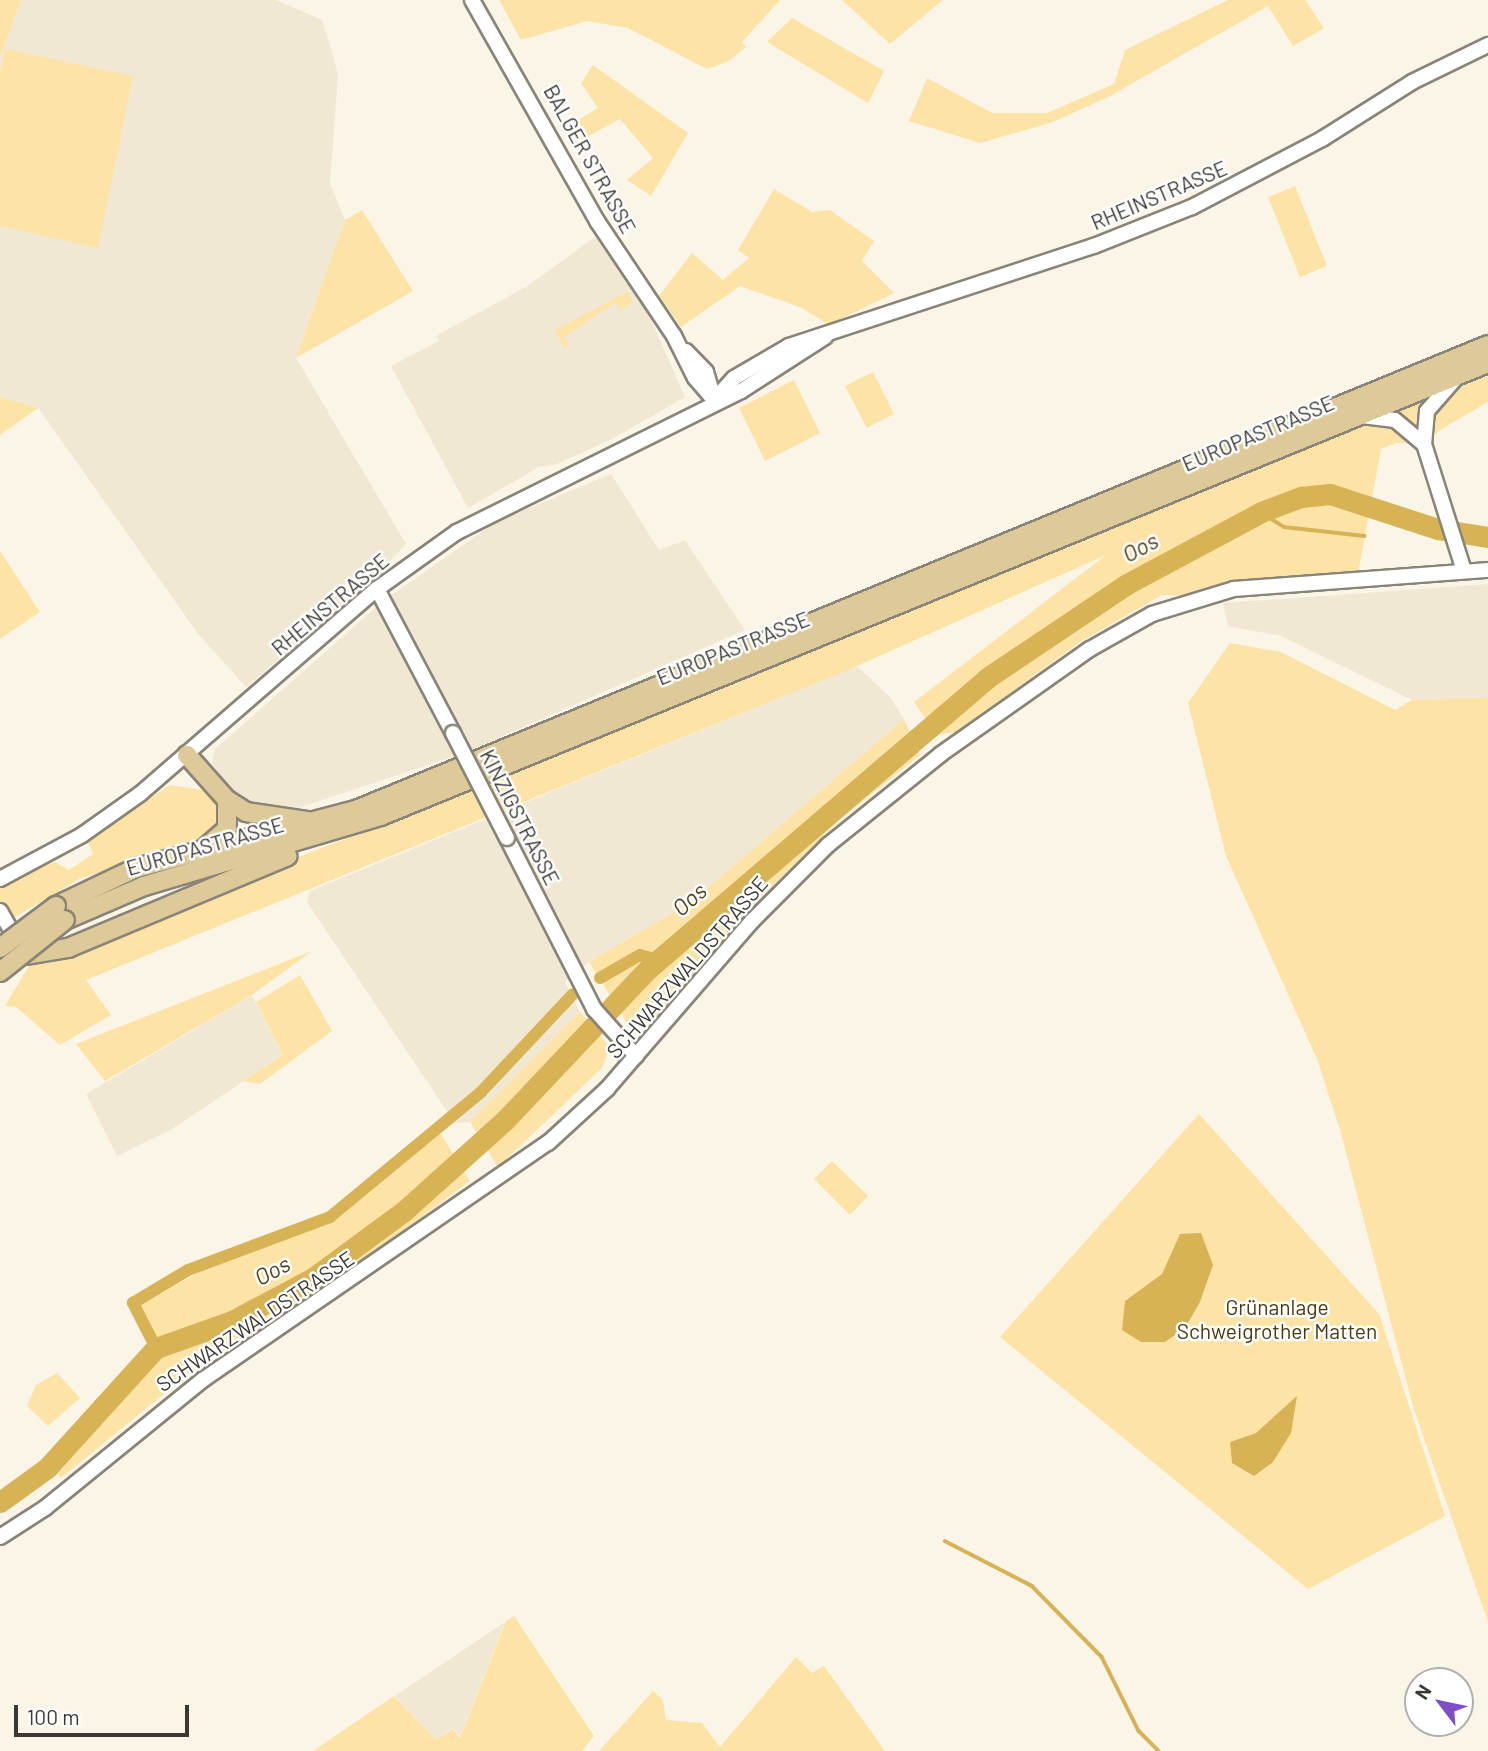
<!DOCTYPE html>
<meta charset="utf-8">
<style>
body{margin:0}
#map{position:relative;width:1488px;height:1751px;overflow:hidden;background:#faf5e7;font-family:Barlow,sans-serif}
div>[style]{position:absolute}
.built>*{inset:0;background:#f1e8d4}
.green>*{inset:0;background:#fde3a5}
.water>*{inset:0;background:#d7b356}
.stream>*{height:3.5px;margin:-1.75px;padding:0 1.75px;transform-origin:1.75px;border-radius:1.75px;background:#d7b356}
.canal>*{height:12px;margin:-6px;padding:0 6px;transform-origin:6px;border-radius:6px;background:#d7b356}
.river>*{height:21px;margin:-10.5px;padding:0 10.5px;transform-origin:10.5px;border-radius:10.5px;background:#d7b356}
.roads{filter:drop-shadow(2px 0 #898478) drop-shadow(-2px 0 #898478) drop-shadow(0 2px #898478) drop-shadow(0 -2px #898478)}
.minor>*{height:14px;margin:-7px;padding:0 7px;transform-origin:7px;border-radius:7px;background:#fff}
.major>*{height:18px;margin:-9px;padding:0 9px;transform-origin:9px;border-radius:9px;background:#ddca98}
.bridges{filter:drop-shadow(2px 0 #898478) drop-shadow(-2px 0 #898478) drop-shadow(0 2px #898478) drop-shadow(0 -2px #898478)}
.minor-bridge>*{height:14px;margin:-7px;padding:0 7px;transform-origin:7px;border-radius:7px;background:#fff}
.major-bridge>*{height:18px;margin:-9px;padding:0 9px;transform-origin:9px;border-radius:9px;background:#ddca98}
span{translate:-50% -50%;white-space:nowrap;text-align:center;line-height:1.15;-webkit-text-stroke:5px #fff;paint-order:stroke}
.street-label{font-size:21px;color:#3a3833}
.park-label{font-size:21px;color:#483911}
.water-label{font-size:23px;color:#504119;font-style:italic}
.north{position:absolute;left:1404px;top:1667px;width:70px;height:70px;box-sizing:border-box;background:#fff;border:2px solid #b0afad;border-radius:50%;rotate:302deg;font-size:19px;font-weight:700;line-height:28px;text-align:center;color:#3a3833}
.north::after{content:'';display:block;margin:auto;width:24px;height:32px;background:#7d4ec6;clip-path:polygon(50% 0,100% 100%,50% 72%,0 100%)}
.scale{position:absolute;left:14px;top:1705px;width:175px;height:32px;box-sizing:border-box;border:4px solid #3a3833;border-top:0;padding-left:9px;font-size:21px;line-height:24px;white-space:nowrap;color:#3a3833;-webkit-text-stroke:5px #fff;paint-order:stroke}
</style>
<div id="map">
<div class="built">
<div style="clip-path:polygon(21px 0,276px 0,322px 20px,332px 52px,338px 75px,330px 184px,345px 220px,296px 358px,406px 544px,374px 579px,246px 687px,199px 635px,39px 409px,0 397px,0 57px)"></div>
<div style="clip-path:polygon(595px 237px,644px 304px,685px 397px,612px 439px,557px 464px,539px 467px,468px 508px,391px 366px,439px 341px,437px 335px,526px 287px)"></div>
<div style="clip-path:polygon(611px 474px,659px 550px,685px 540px,745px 630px,464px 753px,286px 812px,257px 808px,227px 786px,212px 762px,215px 749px,383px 601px,496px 522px)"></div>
<div style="clip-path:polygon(1488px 584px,1488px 698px,1412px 700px,1281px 636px,1228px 626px,1223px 603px)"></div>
<div style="clip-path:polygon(857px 666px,890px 697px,904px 719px,694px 900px,589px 962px,565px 982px,580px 1012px,470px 1122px,455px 1123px,307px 902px,310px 891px)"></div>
<div style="clip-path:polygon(252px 995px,283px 1055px,172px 1129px,117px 1156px,86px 1094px)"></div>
<div style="clip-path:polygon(505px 1622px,460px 1737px,453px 1728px,436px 1740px,395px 1696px)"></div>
</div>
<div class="green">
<div style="clip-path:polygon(0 0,21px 0,0 57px)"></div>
<div style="clip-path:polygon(499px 0,780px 0,742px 42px,746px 47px,729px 61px,707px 69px,628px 28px,587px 21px,521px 40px)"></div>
<div style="clip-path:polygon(842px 0,943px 0,890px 44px)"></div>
<div style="clip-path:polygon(1228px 0,1305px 0,1324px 28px,1293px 46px,1268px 6px,1110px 96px,1053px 122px,980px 143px,909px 121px,927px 78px,992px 113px,1047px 113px,1114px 84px,1125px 50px)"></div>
<div style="clip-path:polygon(792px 18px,884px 71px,868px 103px,767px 42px)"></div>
<div style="clip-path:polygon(5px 49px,133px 76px,98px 248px,0 226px,0 75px)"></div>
<div style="clip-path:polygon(593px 65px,688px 133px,651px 196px,627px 180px,653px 158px,620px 119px,571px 146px,564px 129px,598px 108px,581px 83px)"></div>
<div style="clip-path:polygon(1295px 186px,1327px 266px,1300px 277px,1268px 197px)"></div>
<div style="clip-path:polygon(774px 189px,812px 212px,830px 210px,874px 241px,862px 261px,894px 293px,829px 325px,802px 308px,740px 286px,681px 327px,659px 296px,692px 253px,723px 280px,749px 258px,738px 250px)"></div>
<div style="clip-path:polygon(362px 210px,413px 291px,296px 358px,345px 220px)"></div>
<div style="clip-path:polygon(627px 292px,633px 301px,620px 310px,615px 303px,564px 337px,569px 345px,564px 348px,555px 330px)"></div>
<div style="clip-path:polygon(873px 372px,894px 414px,867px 428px,845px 386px)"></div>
<div style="clip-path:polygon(1488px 376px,1488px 402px,1440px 430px,1424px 444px,1396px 443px,1381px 449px,1357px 579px,1207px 596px,1162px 595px,1080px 642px,956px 732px,937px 735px,914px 702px,1106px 555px,841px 673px,86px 980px,111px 1015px,60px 1045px,16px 1007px,5px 1006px,33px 959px,384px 824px,1435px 390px,1456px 389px)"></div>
<div style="clip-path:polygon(794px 380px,820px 433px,765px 461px,739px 408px)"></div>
<div style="clip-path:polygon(0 397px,38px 408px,0 435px)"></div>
<div style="clip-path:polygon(0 551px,40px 612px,0 639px)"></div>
<div style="clip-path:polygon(1230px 643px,1281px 652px,1395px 710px,1412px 700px,1488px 698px,1488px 1622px,1414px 1410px,1340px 1130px,1317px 1059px,1226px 856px,1188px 703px)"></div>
<div style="clip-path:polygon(904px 719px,920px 755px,837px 822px,746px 912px,653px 1020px,629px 1026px,589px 962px,694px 900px)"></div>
<div style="clip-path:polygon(170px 785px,209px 791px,224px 824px,204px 845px,81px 878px,7px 922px,0 911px,0 881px,55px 862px,69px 870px,93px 854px,87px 840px)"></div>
<div style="clip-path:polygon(312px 951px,252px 995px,105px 1081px,76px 1044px)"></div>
<div style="clip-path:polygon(300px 975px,332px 1031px,260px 1084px,243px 1081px,283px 1055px,256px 1002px)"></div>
<div style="clip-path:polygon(580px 1012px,610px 1047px,602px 1068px,498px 1167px,470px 1122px)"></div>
<div style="clip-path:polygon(evenodd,1199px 1114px,1379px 1314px,1445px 1516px,1308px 1589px,1000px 1337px,1199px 1114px,1180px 1235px,1213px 1265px,1200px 1302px,1185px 1328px,1125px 1301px,1162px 1274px,1180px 1235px,1199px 1114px,1297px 1397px,1232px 1463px,1230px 1442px,1256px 1433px,1297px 1397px)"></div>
<div style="clip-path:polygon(439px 1131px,470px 1181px,356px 1266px,192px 1371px,61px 1478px,53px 1469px,163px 1350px,138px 1307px,202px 1270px,332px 1220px)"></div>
<div style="clip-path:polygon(832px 1161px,868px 1196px,850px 1215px,814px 1179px)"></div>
<div style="clip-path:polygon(57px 1373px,80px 1398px,48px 1426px,27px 1406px,36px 1385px)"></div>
<div style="clip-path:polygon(514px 1616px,594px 1736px,582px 1751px,313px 1751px,394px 1696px,436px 1740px,453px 1729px,460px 1738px,506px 1621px)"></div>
<div style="clip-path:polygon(796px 1657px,812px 1673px,824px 1666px,885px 1751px,599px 1751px,653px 1691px,663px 1700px,666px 1720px,702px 1723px,720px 1747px)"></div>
</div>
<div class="water">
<div style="clip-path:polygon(1201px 1233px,1213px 1265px,1200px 1302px,1185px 1328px,1165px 1342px,1141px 1342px,1122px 1330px,1125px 1301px,1162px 1274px,1180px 1234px)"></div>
<div style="clip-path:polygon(1297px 1396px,1291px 1433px,1273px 1462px,1254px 1476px,1232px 1463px,1230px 1442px,1256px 1433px)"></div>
</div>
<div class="stream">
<div style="left:1261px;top:512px;width:27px;rotate:33deg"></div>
<div style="left:1284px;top:527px;width:81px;rotate:6.4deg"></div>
<div style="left:945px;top:1541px;width:98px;rotate:27.3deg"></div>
<div style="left:1032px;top:1586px;width:100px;rotate:45.4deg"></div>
<div style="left:1102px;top:1657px;width:83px;rotate:63.4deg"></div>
<div style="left:1139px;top:1731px;width:28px;rotate:45deg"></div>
</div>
<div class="canal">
<div style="left:600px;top:978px;width:46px;rotate:-29.9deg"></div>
<div style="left:640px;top:955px;width:20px;rotate:15deg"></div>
<div style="left:156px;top:1348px;width:51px;rotate:-117.1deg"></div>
<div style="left:133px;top:1303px;width:64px;rotate:-31deg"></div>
<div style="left:188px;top:1270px;width:152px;rotate:-20.5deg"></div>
<div style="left:330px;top:1217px;width:196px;rotate:-39.6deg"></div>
<div style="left:481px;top:1092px;width:134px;rotate:-46.8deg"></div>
</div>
<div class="river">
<div style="left:0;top:1502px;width:58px;rotate:-35.9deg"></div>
<div style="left:47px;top:1468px;width:162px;rotate:-47.8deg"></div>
<div style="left:156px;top:1348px;width:81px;rotate:-19.6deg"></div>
<div style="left:232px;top:1321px;width:92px;rotate:-28deg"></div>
<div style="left:313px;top:1278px;width:113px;rotate:-36.4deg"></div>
<div style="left:404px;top:1211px;width:137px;rotate:-42deg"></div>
<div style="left:506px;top:1119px;width:208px;rotate:-46.6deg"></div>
<div style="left:649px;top:968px;width:445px;rotate:-40.6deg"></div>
<div style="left:987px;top:678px;width:169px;rotate:-33.9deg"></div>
<div style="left:1127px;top:584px;width:152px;rotate:-28.2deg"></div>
<div style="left:1261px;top:512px;width:43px;rotate:-20.6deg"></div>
<div style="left:1301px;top:497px;width:29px;rotate:-6deg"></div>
<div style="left:1330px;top:494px;width:114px;rotate:18deg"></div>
<div style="left:1438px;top:529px;width:51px;rotate:9.1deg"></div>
</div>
<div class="roads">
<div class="minor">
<div style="left:472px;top:0;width:254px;rotate:60.5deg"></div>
<div style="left:597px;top:221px;width:138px;rotate:56.2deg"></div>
<div style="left:674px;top:336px;width:47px;rotate:63.4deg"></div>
<div style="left:695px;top:378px;width:29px;rotate:49deg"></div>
<div style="left:686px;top:351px;width:29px;rotate:46deg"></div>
<div style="left:706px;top:372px;width:24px;rotate:73deg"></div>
<div style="left:1456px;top:378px;width:44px;rotate:131.3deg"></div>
<div style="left:1427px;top:411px;width:33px;rotate:95deg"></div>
<div style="left:1424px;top:444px;width:133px;rotate:72.5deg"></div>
<div style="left:715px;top:399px;width:28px;rotate:-48deg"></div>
<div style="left:734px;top:378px;width:64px;rotate:-30.2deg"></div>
<div style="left:789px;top:346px;width:321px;rotate:-18.2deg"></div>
<div style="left:1094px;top:246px;width:105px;rotate:-21.7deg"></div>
<div style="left:1192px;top:207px;width:147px;rotate:-27.6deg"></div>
<div style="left:1322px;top:139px;width:107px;rotate:-32.3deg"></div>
<div style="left:1412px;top:82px;width:85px;rotate:-26deg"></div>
<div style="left:1362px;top:416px;width:33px;rotate:7deg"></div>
<div style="left:1395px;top:420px;width:38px;rotate:40deg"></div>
<div style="left:377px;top:589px;width:163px;rotate:62.2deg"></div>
<div style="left:507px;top:838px;width:192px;rotate:63deg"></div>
<div style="left:594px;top:1009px;width:63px;rotate:48.2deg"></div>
<div style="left:0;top:879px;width:93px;rotate:-28.2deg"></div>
<div style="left:82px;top:835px;width:71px;rotate:-35.3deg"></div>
<div style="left:140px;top:794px;width:313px;rotate:-40.9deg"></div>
<div style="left:377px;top:589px;width:98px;rotate:-35.5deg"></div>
<div style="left:457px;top:532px;width:317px;rotate:-26.4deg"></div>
<div style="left:741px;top:391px;width:100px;rotate:-32.7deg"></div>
<div style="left:0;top:911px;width:51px;rotate:60.4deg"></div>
<div style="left:0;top:1537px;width:54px;rotate:-32.8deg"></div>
<div style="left:45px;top:1508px;width:205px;rotate:-39.1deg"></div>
<div style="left:204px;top:1379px;width:417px;rotate:-34.5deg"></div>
<div style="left:548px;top:1143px;width:80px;rotate:-42.5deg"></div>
<div style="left:607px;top:1089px;width:222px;rotate:-49.2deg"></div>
<div style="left:752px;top:921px;width:107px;rotate:-45deg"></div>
<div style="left:828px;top:845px;width:145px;rotate:-38.8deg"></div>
<div style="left:941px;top:754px;width:182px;rotate:-35.2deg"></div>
<div style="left:1090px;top:649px;width:71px;rotate:-29.4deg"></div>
<div style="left:1152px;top:614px;width:86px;rotate:-17deg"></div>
<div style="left:1234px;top:589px;width:255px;rotate:-4.3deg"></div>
</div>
<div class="major">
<div style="left:187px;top:755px;width:60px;rotate:48.4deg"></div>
<div style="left:227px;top:800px;width:22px;rotate:32deg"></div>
<div style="left:246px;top:812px;width:63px;rotate:8.3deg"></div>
<div style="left:205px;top:848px;width:29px;rotate:-41deg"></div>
<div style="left:227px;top:829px;width:29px;rotate:-90deg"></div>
<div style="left:56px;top:906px;width:89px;rotate:-25.4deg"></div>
<div style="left:136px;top:868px;width:228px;rotate:-14.8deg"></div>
<div style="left:356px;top:810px;width:1224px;rotate:-22.33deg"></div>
<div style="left:65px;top:920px;width:86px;rotate:-23.3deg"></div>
<div style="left:144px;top:886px;width:249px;rotate:-16.5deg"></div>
<div style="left:383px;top:815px;width:1194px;rotate:-22.25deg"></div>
<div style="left:25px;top:955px;width:44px;rotate:-9.2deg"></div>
<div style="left:68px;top:948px;width:238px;rotate:-22.7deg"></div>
</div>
</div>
<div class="bridges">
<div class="minor-bridge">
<div style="left:453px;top:733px;width:118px;rotate:62.8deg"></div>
</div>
<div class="major-bridge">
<div style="left:0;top:948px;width:70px;rotate:-36.9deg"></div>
<div style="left:0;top:972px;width:83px;rotate:-38.7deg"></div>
</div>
</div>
<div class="street-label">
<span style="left:590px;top:159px;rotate:61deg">BALGER STRASSE</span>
<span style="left:1159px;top:195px;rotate:-23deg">RHEINSTRASSE</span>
<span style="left:1258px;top:433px;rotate:-23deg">EUROPASTRASSE</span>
<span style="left:330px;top:604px;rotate:-40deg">RHEINSTRASSE</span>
<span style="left:733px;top:648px;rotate:-22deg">EUROPASTRASSE</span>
<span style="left:520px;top:817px;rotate:63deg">KINZIGSTRASSE</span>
<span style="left:205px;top:846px;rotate:-16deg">EUROPASTRASSE</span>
<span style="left:687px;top:967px;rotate:-49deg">SCHWARZWALDSTRASSE</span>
<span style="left:255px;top:1321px;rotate:-34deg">SCHWARZWALDSTRASSE</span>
</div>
<div class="park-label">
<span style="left:1277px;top:1319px">Grünanlage<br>Schweigrother Matten</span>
</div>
<div class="water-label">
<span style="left:1140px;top:547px;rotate:-28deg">Oos</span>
<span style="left:689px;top:899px;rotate:-41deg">Oos</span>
<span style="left:272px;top:1270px;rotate:-28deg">Oos</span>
</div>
<div class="north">N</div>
<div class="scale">100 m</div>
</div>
